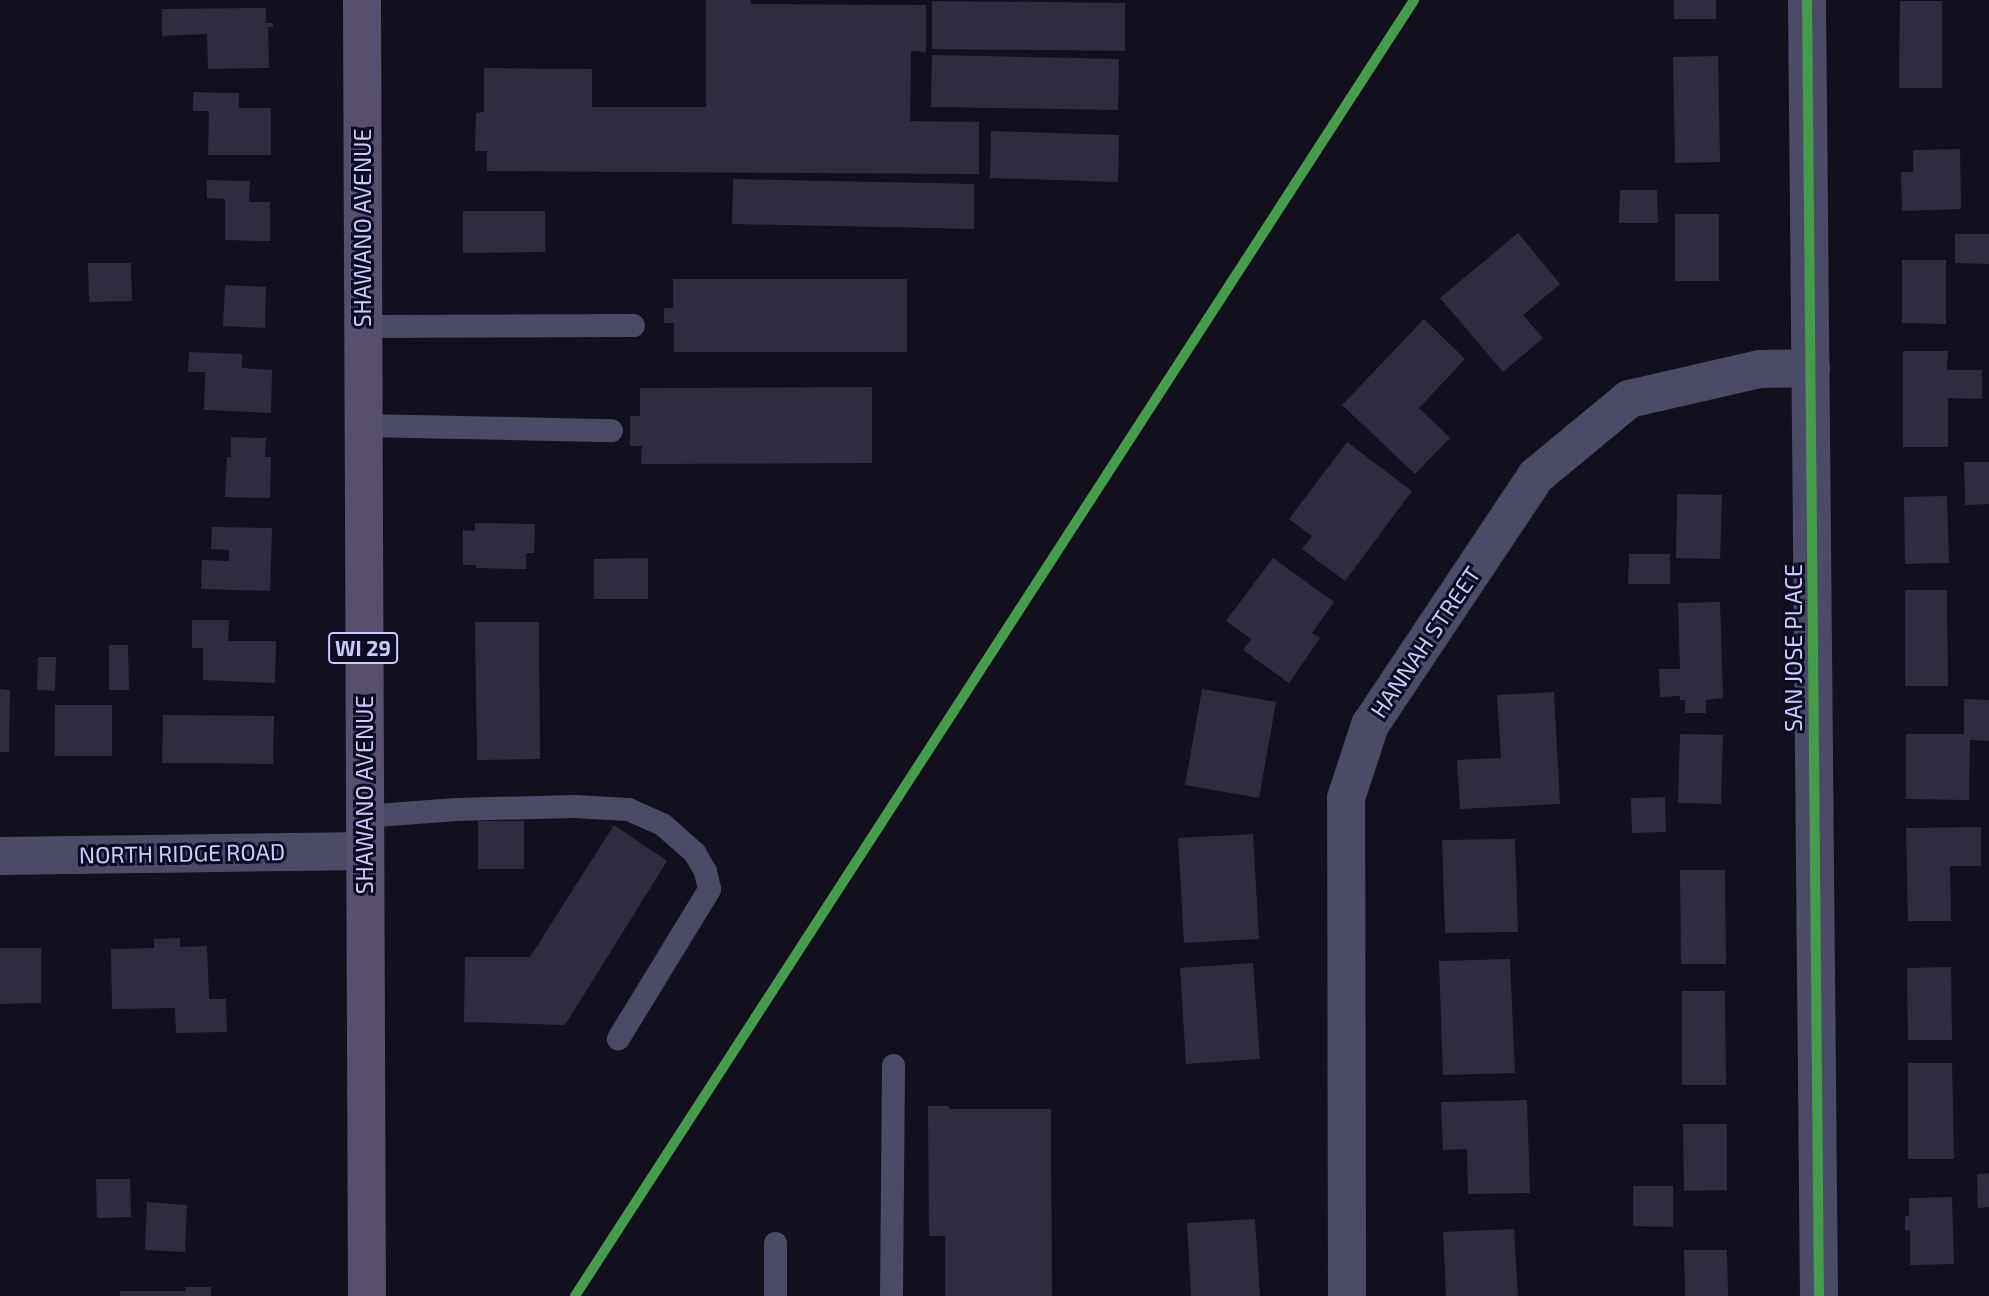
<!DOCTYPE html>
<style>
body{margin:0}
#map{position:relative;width:1989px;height:1296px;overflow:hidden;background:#11101c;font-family:"Exo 2",sans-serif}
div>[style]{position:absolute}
.building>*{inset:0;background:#2e2c3f}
.service>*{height:23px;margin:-11.5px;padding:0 11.5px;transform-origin:11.5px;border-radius:11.5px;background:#4a4b66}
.minor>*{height:38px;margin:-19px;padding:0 19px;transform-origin:19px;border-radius:19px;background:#4a4b66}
.primary>*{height:38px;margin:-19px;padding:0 19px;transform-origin:19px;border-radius:19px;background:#584e70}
.cycleway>*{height:10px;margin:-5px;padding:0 5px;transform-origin:5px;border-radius:5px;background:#469c4c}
span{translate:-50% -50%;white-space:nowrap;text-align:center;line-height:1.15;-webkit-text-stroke:6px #0d0b21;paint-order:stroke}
.shield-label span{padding:2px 5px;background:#0d0b21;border:2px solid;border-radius:5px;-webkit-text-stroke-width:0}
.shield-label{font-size:21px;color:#cccaff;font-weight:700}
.street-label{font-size:23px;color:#cccaff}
</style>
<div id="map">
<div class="building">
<div style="clip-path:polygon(706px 0,751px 0,751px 4px,926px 5px,926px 52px,911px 51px,910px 121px,979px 122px,979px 174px,487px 171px,487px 151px,475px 151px,476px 113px,484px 112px,484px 68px,592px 69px,592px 107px,706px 107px)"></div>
<div style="clip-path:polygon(1674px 0,1716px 0,1716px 19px,1674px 19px)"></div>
<div style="clip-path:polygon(932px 1px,1125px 3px,1125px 51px,932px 49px)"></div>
<div style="clip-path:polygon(1900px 1px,1942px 1px,1942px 88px,1899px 88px)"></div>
<div style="clip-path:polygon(266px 8px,266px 23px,273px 23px,273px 27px,268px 27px,269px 68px,208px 69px,207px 34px,162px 36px,162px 9px)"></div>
<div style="clip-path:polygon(932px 55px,1119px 59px,1118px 110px,931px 107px)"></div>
<div style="clip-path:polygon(1718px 56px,1720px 162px,1675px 163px,1673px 57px)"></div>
<div style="clip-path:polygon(193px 92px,239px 93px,239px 108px,271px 108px,271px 155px,208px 155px,209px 111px,193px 111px)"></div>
<div style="clip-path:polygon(991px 131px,1119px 135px,1118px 182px,990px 178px)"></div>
<div style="clip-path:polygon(1960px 149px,1961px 209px,1902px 211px,1901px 172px,1913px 172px,1913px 150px)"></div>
<div style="clip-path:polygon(733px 179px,974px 184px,974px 229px,732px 224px)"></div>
<div style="clip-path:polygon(207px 180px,250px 181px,249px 202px,270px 202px,270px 241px,225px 240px,225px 199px,207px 198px)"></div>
<div style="clip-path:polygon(1620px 190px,1657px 190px,1658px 223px,1619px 223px)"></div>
<div style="clip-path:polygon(463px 211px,545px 211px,545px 252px,463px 253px)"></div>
<div style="clip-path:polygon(1675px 214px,1719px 214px,1719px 281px,1675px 281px)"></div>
<div style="clip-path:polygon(1518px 233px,1560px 284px,1523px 315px,1543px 338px,1503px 372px,1440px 298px)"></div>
<div style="clip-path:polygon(1955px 234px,1989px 234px,1989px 264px,1955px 263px)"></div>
<div style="clip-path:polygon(1902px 260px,1946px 260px,1946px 324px,1902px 323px)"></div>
<div style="clip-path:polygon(88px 263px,131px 263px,132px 301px,89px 302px)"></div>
<div style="clip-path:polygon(673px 279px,907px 279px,907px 352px,674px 352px,674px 323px,664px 323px,664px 308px,673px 308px)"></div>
<div style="clip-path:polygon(225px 285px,266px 287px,265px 328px,223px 326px)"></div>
<div style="clip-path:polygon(1424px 319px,1465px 359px,1419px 408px,1450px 438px,1415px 474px,1342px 405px)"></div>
<div style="clip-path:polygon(1903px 351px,1948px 351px,1947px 370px,1982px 370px,1982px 399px,1948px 398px,1948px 447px,1903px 447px)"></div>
<div style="clip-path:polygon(189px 352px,242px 354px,242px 368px,272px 370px,271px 413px,204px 410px,205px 372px,188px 372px)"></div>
<div style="clip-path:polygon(872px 387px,872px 463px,641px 464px,642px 446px,630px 446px,630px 416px,640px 416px,640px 388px)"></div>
<div style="clip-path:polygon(231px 437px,266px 438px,265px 457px,271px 457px,270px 498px,225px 497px,227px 457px,231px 457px)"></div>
<div style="clip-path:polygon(1347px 442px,1412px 491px,1345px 581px,1302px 549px,1312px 536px,1289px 519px)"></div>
<div style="clip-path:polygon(1964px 462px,1989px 462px,1989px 504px,1965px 505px)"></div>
<div style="clip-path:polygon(1677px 494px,1722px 495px,1720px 559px,1676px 558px)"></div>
<div style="clip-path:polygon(1947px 496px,1949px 563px,1905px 564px,1904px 497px)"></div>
<div style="clip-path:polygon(475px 523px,535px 524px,534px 553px,526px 553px,526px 569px,476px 568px,476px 565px,463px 565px,463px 530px,475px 531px)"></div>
<div style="clip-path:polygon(212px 527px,272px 528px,270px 591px,201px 589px,202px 560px,229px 561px,229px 550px,211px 549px)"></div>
<div style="clip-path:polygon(1629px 554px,1670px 554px,1670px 584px,1628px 584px)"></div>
<div style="clip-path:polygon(648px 558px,648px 599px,594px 599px,594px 559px)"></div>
<div style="clip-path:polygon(1273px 558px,1334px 602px,1312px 633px,1320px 638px,1289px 683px,1243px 650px,1251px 639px,1226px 621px)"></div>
<div style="clip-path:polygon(1905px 590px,1947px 590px,1948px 686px,1905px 686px)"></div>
<div style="clip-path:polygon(1720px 602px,1723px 698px,1706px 700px,1706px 713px,1685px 713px,1685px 700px,1680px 700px,1680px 696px,1660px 697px,1659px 669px,1680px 669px,1678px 603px)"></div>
<div style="clip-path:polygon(192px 620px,229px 620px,228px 641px,276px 641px,275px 683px,203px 680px,203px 648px,192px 648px)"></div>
<div style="clip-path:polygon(475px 622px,539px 622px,540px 759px,477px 760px)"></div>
<div style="clip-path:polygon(109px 645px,128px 645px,129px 690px,109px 690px)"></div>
<div style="clip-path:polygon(38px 657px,56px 657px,55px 691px,37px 690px)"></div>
<div style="clip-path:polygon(0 689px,10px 690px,9px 752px,0 752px)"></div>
<div style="clip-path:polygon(1202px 689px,1276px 702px,1259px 798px,1185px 785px)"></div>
<div style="clip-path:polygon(1554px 692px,1560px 804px,1460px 809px,1457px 760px,1501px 758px,1497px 695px)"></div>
<div style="clip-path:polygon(1964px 699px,1989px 700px,1989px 741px,1970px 740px,1969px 800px,1906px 799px,1906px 734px,1964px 734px)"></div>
<div style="clip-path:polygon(55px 705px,112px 705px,112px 756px,55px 756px)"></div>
<div style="clip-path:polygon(163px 715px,274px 716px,273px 764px,162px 763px)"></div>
<div style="clip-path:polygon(1680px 734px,1723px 735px,1721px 804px,1678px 803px)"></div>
<div style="clip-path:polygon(1665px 797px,1666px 832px,1632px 833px,1631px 798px)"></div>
<div style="clip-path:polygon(478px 821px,524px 821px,524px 869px,478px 869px)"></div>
<div style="clip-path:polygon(614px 825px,667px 861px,565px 1025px,464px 1022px,465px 957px,530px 957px)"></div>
<div style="clip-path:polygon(1981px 827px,1981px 866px,1950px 866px,1951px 921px,1908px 921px,1906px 828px)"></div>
<div style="clip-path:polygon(1253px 834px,1259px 939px,1184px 943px,1178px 838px)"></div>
<div style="clip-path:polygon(1515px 839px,1518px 932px,1445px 933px,1442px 840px)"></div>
<div style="clip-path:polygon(1680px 870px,1725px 870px,1726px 964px,1681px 964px)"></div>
<div style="clip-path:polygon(180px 938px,180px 947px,207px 946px,209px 999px,226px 999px,227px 1032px,176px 1033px,175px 1008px,112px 1009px,111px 949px,154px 948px,154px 939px)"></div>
<div style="clip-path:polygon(0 948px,41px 948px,41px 1003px,0 1004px)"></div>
<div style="clip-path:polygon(1510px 959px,1515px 1073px,1443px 1075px,1439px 961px)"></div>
<div style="clip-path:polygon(1253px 963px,1260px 1059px,1186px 1064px,1180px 968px)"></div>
<div style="clip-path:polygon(1951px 967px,1952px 1040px,1908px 1040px,1907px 968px)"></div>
<div style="clip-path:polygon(1682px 991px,1725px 991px,1726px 1085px,1682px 1085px)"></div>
<div style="clip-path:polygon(1908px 1063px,1952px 1063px,1954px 1159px,1908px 1159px)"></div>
<div style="clip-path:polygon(1527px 1100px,1530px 1193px,1468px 1194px,1467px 1149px,1443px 1150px,1441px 1102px)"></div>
<div style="clip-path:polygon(928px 1106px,949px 1106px,949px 1109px,1051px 1109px,1052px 1296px,945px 1296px,945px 1236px,929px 1236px)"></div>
<div style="clip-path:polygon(1683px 1124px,1727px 1124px,1727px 1190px,1684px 1191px)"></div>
<div style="clip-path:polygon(1989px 1173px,1989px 1207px,1978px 1208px,1977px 1174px)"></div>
<div style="clip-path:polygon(96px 1179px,130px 1179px,131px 1217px,97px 1218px)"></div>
<div style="clip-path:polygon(1633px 1186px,1673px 1186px,1673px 1227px,1633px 1226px)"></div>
<div style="clip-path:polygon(1952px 1197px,1954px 1264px,1910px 1265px,1910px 1231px,1905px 1230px,1905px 1216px,1909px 1216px,1909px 1198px)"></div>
<div style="clip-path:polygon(147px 1202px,187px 1205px,185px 1252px,145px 1250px)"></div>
<div style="clip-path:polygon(1255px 1219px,1260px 1296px,1191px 1296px,1187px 1223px)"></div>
<div style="clip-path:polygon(1514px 1229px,1518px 1296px,1446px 1296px,1443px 1232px)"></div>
<div style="clip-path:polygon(1684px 1250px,1727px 1250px,1728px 1296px,1685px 1296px)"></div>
<div style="clip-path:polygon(185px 1287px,211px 1287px,211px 1296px,120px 1296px,120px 1291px,186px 1291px)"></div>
</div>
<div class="service">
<div style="left:362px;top:326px;width:271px;rotate:-0.2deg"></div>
<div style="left:363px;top:425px;width:248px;rotate:1.2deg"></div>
<div style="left:363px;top:816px;width:93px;rotate:-4.3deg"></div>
<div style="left:456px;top:809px;width:118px;rotate:-1.5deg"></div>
<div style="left:574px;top:806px;width:54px;rotate:3.2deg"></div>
<div style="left:628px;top:809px;width:37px;rotate:24deg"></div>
<div style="left:662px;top:824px;width:43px;rotate:41.2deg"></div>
<div style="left:694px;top:852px;width:22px;rotate:60deg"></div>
<div style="left:705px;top:871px;width:18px;rotate:77deg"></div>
<div style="left:709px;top:889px;width:175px;rotate:121.4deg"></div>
<div style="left:775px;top:1296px;width:53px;rotate:-90deg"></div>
<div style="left:891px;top:1296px;width:231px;rotate:-89.5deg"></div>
</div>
<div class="minor">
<div style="left:1807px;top:0;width:1296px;rotate:89.47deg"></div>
<div style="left:0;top:856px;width:364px;rotate:-0.8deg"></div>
<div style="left:1347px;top:1296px;width:498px;rotate:-90.1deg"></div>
<div style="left:1346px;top:798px;width:77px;rotate:-71.8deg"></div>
<div style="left:1370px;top:725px;width:299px;rotate:-56.3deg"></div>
<div style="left:1536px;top:476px;width:121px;rotate:-39.6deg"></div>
<div style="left:1629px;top:399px;width:134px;rotate:-12.9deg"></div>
<div style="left:1760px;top:369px;width:51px;rotate:-1.1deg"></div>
</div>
<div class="primary">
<div style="left:362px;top:0;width:1296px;rotate:89.78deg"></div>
</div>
<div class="cycleway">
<div style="left:1807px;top:0;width:1296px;rotate:89.47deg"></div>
<div style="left:575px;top:1296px;width:1544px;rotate:-57.08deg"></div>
</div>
<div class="shield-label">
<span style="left:363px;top:648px">WI 29</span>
</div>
<div class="street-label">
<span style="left:362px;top:228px;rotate:-90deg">SHAWANO AVENUE</span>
<span style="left:1425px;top:642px;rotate:-56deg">HANNAH STREET</span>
<span style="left:1793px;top:648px;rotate:-90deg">SAN JOSE PLACE</span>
<span style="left:364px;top:795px;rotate:-90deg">SHAWANO AVENUE</span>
<span style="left:182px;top:853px;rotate:-1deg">NORTH RIDGE ROAD</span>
</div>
</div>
